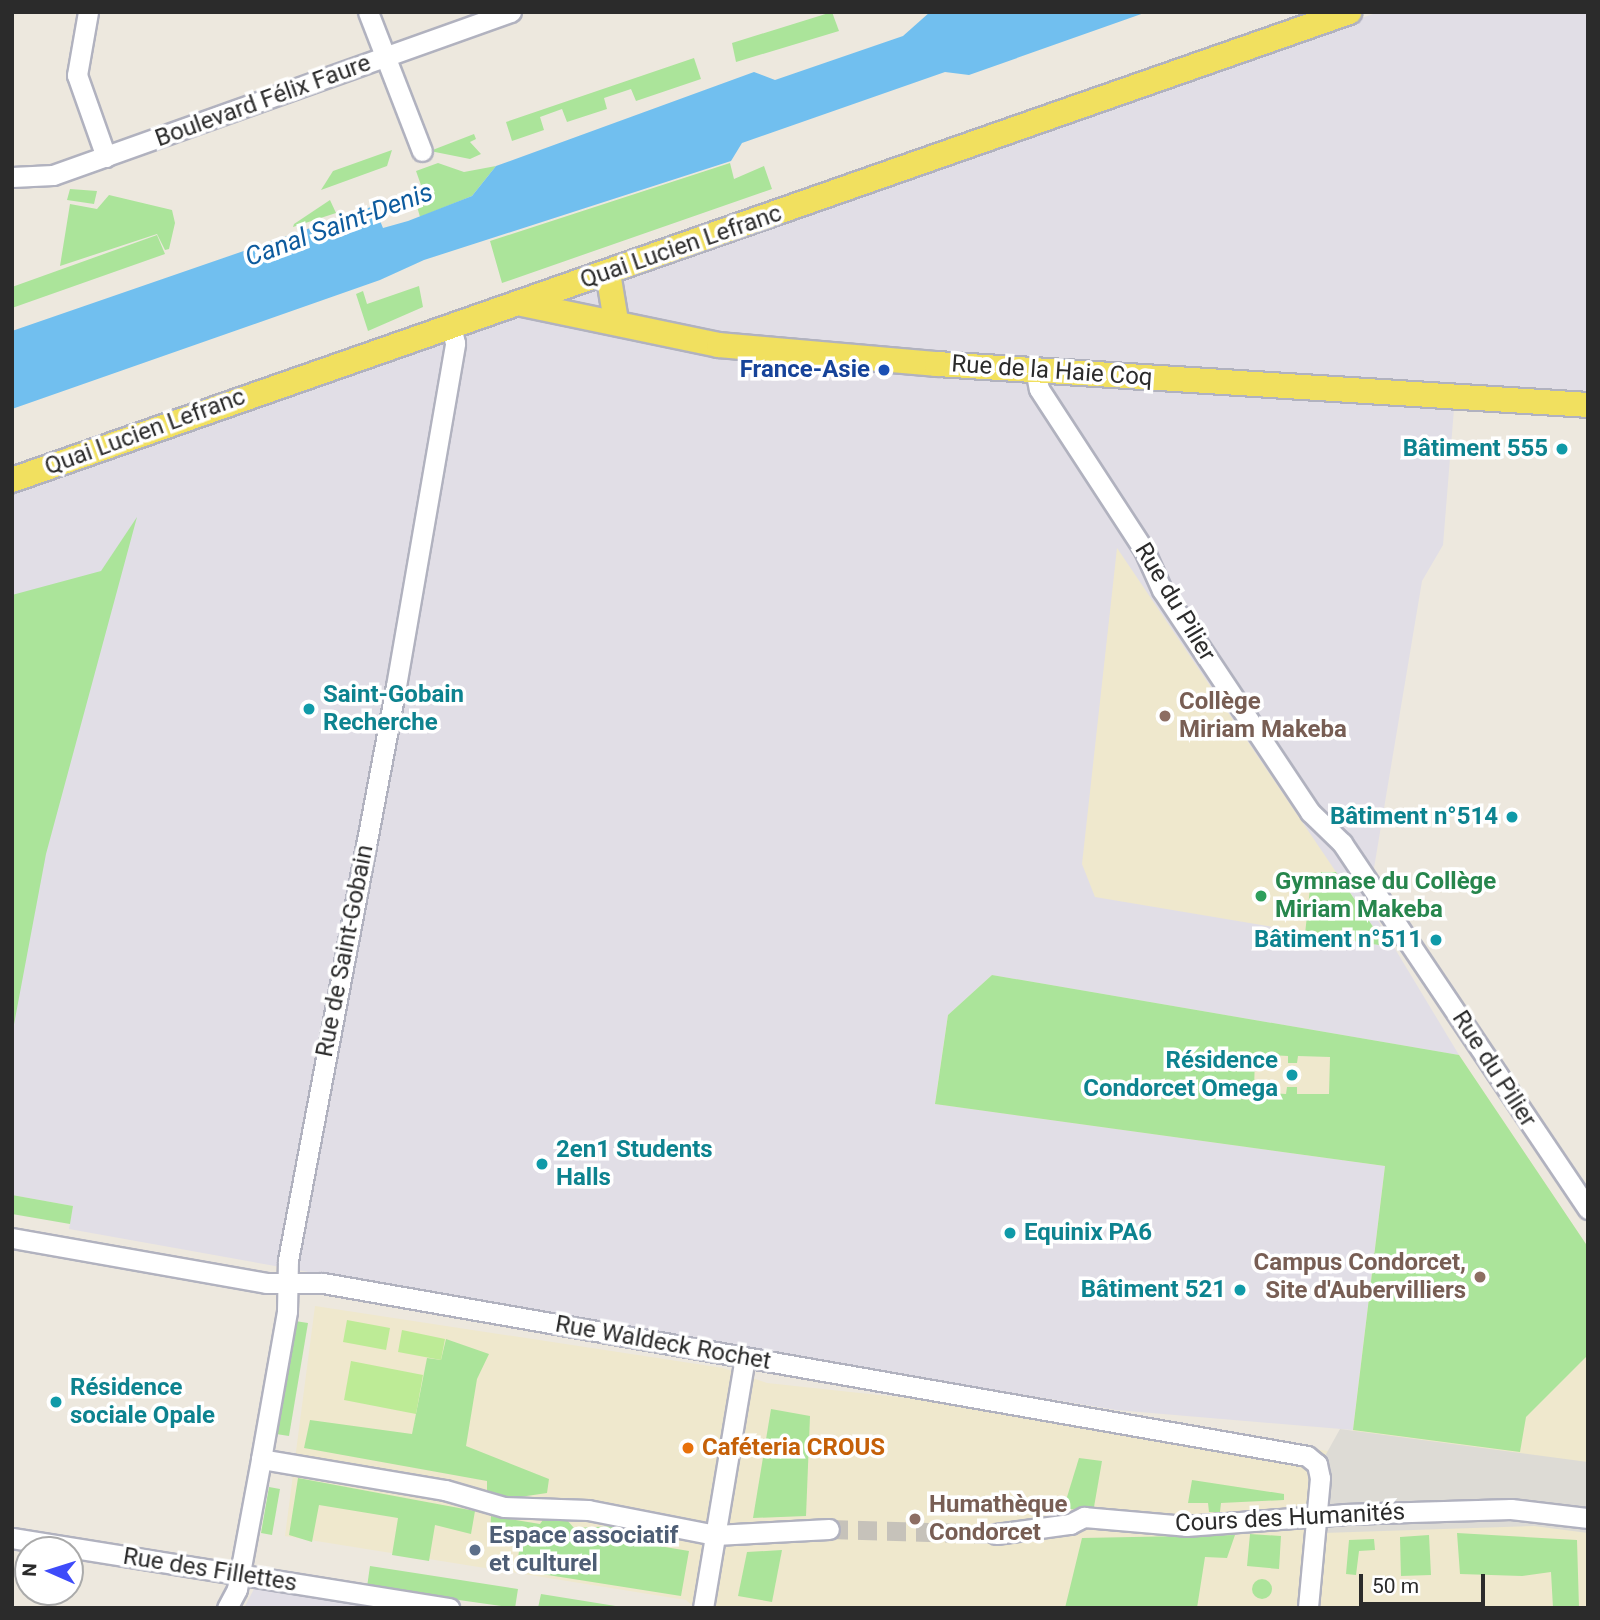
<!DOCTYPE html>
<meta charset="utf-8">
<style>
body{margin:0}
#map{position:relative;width:1600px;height:1620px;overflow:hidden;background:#ede8de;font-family:Roboto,sans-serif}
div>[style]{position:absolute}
.industrial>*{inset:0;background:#e1dee6}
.education>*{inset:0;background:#efe8cd}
.green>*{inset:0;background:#abe49a}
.round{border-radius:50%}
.pitch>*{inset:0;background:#bdeb96}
.plaza>*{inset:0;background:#dddbd5}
.water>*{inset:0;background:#71bfef}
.minor-tunnel>*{height:19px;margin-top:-9.5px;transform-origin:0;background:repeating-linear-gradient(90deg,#c6c2ba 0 19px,transparent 0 29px)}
.roads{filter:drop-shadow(2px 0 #b1b2bf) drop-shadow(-2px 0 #b1b2bf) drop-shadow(0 2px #b1b2bf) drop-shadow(0 -2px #b1b2bf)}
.minor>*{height:19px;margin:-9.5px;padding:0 9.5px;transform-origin:9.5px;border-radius:9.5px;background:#fff}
.major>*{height:24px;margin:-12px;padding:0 12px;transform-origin:12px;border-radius:12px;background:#f1e05f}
.dots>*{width:19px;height:19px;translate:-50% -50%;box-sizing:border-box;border:4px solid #fff;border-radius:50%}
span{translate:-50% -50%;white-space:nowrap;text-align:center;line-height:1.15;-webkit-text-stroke:7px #fff;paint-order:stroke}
.street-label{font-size:24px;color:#2b2b2b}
.transit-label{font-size:24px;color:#164399;font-weight:700}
.right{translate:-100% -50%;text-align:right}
.culture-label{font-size:24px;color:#0d838f;font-weight:700}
.left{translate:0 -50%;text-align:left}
.education-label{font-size:24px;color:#785e54;font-weight:700}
.leisure-label{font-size:24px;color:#27864d;font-weight:700}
.food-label{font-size:24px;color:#c56008;font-weight:700}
.service-label{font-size:24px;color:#4e5e75;font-weight:700}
.water-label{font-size:26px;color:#0d5b9e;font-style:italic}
.frame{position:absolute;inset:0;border:14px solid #2b2b2b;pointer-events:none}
.north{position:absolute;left:14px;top:1536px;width:70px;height:70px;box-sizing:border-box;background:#fff;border:2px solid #aaa;border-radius:50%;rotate:273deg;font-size:19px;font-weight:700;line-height:28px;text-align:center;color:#2b2b2b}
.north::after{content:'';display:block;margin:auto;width:24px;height:32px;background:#3e4bfa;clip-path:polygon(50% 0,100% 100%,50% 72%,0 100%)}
.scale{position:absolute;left:1359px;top:1574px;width:126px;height:32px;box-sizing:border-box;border:4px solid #2b2b2b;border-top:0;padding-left:9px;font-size:21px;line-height:24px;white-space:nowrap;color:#2b2b2b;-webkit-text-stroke:5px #fff;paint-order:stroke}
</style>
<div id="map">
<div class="industrial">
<div style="clip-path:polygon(1379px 12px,1588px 12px,1588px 393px,1456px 384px,1443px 545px,1422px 581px,1368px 904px,1459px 1055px,992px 975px,948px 1015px,935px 1103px,1385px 1166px,1353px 1430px,1116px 1410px,665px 1336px,69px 1229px,73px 1206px,12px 1195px,12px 492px,486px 319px)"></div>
<div style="clip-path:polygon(255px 1587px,385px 1608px,244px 1608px)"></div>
</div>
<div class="education">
<div style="clip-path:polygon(1117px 548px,1386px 946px,1095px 897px,1082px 864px)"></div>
<div style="clip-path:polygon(948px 1015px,1459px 1055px,1588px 1247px,1588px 1608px,695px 1608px,686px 1600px,285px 1536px,315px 1306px,723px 1368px,767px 1383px,1091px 1418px,1350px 1454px,1385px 1166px,935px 1104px)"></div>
</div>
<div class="green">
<div style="clip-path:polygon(832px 12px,839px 31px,736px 62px,732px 43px)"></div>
<div style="clip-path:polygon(694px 58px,701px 79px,636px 101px,631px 89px,604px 98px,607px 109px,567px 122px,562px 109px,540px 117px,544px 130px,512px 141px,506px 122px)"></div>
<div style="clip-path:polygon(474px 134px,476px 139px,470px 142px,481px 154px,470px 159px,430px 151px)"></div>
<div style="clip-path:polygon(392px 150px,387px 166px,321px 190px,333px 171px)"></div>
<div style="clip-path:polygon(438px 163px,464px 172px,496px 166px,472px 196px,420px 217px,413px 192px,422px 188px,416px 171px)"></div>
<div style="clip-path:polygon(730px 163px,734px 179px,764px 166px,772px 189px,502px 283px,490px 241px)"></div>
<div style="clip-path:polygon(70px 189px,97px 191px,94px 204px,67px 200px)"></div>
<div style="clip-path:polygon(109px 195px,172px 210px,175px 223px,169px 249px,165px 250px,157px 234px,60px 266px,70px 204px,97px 209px)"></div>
<div style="clip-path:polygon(330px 200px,336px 213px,293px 227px,294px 224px)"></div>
<div style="clip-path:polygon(157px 235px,165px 254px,12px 308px,12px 287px)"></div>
<div style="clip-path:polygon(419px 286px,423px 307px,368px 331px,356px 294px,363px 291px,367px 304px)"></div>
<div style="clip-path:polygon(137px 517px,46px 854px,12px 1035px,12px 595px,101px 571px)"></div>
<div style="clip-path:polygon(1321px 872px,1336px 872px,1386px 946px,1305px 934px,1311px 879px,1320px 880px)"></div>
<div style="clip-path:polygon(evenodd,992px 975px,1459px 1055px,1588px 1247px,1588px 1355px,1526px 1417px,1520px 1452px,1353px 1430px,1385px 1166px,935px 1104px,948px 1015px,992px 975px,1255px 1054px,1288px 1056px,1288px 1063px,1297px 1063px,1298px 1056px,1330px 1057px,1329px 1094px,1297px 1094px,1297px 1087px,1287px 1087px,1286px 1094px,1254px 1092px,1255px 1054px)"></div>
<div style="clip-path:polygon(12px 1195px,73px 1206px,70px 1224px,12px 1214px)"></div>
<div style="clip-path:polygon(295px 1321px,308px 1323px,289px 1436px,276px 1434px)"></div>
<div style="clip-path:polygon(446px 1339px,489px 1354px,477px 1379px,466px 1446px,549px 1479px,547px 1493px,507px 1499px,487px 1492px,487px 1481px,304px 1448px,310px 1420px,412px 1434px,427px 1358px,441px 1360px)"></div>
<div style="clip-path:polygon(771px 1409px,810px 1416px,806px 1516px,753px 1518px)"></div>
<div style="clip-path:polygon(1079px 1458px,1102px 1461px,1094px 1507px,1063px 1510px)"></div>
<div style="clip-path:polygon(298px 1478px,475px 1511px,471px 1534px,435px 1525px,429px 1561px,392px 1555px,398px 1518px,319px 1505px,312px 1542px,289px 1535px)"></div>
<div style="clip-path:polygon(1192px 1480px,1284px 1494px,1284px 1500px,1221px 1503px,1220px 1512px,1209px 1512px,1208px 1503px,1188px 1503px)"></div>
<div style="clip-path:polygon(269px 1487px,280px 1489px,272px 1535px,261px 1533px)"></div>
<div style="clip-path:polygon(491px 1516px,540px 1524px,545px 1517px,566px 1519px,574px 1528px,617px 1526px,659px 1535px,659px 1546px,689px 1551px,681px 1596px,516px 1570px,521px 1539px,490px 1536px)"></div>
<div style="clip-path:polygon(1457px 1533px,1577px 1540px,1579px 1608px,1553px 1608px,1551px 1572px,1522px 1576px,1460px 1574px)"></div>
<div style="clip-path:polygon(1250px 1534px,1281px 1536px,1279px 1569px,1247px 1566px)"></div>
<div style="clip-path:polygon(1235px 1535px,1227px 1558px,1205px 1557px,1197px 1608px,1065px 1608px,1082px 1538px)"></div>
<div style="clip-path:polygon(1429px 1535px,1431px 1575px,1401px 1576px,1400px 1537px)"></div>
<div style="clip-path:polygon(1374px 1539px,1375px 1550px,1359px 1551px,1356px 1575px,1346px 1574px,1349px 1540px)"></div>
<div style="clip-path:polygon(782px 1550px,772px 1602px,738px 1596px,747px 1552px)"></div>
<div style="clip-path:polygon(370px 1566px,518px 1589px,515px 1608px,367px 1587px)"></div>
<div class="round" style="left:1252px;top:1579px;width:20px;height:20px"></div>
<div style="clip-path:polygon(541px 1594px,628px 1608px,538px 1608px)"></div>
</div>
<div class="pitch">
<div style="clip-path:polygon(347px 1320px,390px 1328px,386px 1350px,343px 1342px)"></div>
<div style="clip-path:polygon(402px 1330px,445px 1339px,441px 1360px,398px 1352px)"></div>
<div style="clip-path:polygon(351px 1361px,423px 1375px,416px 1414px,344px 1400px)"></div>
</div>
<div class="plaza">
<div style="clip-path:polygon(1340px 1429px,1588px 1462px,1588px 1533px,1534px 1526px,1323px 1533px,1329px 1464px,1325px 1456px)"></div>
</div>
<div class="water">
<div style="clip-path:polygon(930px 12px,1147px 12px,969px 75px,945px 72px,742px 143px,731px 161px,424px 260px,380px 280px,12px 409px,12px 331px,374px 206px,383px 228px,408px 221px,472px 196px,496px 166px,754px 72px,775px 80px,903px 36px)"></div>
</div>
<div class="minor-tunnel">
<div style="left:829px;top:1529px;width:167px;rotate:1.7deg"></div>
</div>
<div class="roads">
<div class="minor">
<div style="left:88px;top:12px;width:64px;rotate:99.9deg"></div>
<div style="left:77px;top:75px;width:87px;rotate:70.5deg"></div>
<div style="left:368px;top:12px;width:149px;rotate:68.8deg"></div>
<div style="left:12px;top:177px;width:41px;rotate:-2.8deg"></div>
<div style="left:53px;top:175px;width:486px;rotate:-19.6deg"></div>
<div style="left:1035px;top:369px;width:20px;rotate:79deg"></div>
<div style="left:1039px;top:389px;width:192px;rotate:56.9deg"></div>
<div style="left:1144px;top:550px;width:44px;rotate:65.8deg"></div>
<div style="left:1162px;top:590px;width:267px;rotate:56.3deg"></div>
<div style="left:1310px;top:812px;width:45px;rotate:44.1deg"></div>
<div style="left:1342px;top:843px;width:441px;rotate:56.1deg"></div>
<div style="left:12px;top:1238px;width:258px;rotate:10deg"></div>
<div style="left:266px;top:1283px;width:57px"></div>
<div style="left:323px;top:1283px;width:999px;rotate:9.97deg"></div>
<div style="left:1307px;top:1456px;width:13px;rotate:39deg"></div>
<div style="left:1317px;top:1464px;width:14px;rotate:78deg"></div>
<div style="left:1320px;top:1478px;width:131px;rotate:95.3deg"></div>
<div style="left:261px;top:1459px;width:187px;rotate:9.6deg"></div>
<div style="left:445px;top:1490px;width:61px;rotate:16.1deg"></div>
<div style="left:504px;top:1507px;width:84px;rotate:2deg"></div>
<div style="left:588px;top:1510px;width:129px;rotate:11.1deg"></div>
<div style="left:715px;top:1535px;width:114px;rotate:-3deg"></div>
<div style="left:996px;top:1534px;width:75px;rotate:-7.7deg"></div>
<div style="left:1070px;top:1524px;width:16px;rotate:-27deg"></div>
<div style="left:1084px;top:1517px;width:102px;rotate:5deg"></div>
<div style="left:1186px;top:1526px;width:158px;rotate:-4.3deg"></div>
<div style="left:1344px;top:1514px;width:167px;rotate:-1.7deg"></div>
<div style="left:1511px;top:1509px;width:78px;rotate:6.7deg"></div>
<div style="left:12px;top:1538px;width:443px;rotate:9.1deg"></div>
<div style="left:227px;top:1608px;width:21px;rotate:-62deg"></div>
<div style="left:237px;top:1589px;width:132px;rotate:-79.5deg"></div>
<div style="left:261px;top:1459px;width:150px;rotate:-80deg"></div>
<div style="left:287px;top:1311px;width:51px;rotate:-88.9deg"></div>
<div style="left:288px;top:1260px;width:584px;rotate:-79.34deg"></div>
<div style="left:396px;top:686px;width:348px;rotate:-80.2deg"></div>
<div style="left:455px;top:343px;width:17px;rotate:-103deg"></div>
<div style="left:703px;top:1608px;width:254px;rotate:-80.5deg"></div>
</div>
<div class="major">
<div style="left:608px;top:273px;width:49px;rotate:80.5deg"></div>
<div style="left:522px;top:304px;width:201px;rotate:11.8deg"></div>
<div style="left:719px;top:345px;width:219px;rotate:5deg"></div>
<div style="left:937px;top:364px;width:652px;rotate:3.6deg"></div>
<div style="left:12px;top:480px;width:1417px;rotate:-19.29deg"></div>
</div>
</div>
<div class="dots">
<div style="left:884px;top:370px;background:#1a4fb4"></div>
<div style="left:1562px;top:449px;background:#0f9aa8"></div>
<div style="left:309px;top:709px;background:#0f9aa8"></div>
<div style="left:1165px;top:716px;background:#8d6e63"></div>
<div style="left:1512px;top:817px;background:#0f9aa8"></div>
<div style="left:1261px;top:896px;background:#2e9e5b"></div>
<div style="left:1436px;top:940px;background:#0f9aa8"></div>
<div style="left:1292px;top:1075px;background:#0f9aa8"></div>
<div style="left:542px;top:1164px;background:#0f9aa8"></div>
<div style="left:1010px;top:1233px;background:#0f9aa8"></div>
<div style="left:1480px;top:1277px;background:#8d6e63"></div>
<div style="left:1240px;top:1290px;background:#0f9aa8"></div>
<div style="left:56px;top:1402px;background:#0f9aa8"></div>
<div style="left:688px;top:1448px;background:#e8710a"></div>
<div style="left:915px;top:1519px;background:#8d6e63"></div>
<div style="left:475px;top:1550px;background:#5c6f8a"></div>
</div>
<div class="street-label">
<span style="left:263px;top:101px;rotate:-20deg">Boulevard Félix Faure</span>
<span style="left:681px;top:247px;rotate:-19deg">Quai Lucien Lefranc</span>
<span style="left:1052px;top:371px;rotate:4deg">Rue de la Haie Coq</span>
<span style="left:145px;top:432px;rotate:-20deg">Quai Lucien Lefranc</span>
<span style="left:1175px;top:602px;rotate:59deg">Rue du Pilier</span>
<span style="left:345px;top:951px;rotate:-79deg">Rue de Saint-Gobain</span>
<span style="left:1494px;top:1069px;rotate:57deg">Rue du Pilier</span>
<span style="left:663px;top:1343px;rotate:10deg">Rue Waldeck Rochet</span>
<span style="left:1290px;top:1518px;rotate:-3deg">Cours des Humanités</span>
<span style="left:210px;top:1570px;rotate:9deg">Rue des Fillettes</span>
</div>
<div class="transit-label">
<span class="right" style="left:870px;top:370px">France-Asie</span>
</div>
<div class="culture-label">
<span class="right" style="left:1548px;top:449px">Bâtiment 555</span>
<span class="left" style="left:323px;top:709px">Saint-Gobain<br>Recherche</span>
<span class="right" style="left:1498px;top:817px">Bâtiment n°514</span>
<span class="right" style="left:1422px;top:940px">Bâtiment n°511</span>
<span class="right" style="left:1278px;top:1075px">Résidence<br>Condorcet Omega</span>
<span class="left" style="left:556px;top:1164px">2en1 Students<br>Halls</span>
<span class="left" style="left:1024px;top:1233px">Equinix PA6</span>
<span class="right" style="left:1226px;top:1290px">Bâtiment 521</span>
<span class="left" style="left:70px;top:1402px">Résidence<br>sociale Opale</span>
</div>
<div class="education-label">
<span class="left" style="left:1179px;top:716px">Collège<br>Miriam Makeba</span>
<span class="right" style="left:1466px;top:1277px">Campus Condorcet,<br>Site d'Aubervilliers</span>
<span class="left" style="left:929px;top:1519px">Humathèque<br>Condorcet</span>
</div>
<div class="leisure-label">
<span class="left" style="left:1275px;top:896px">Gymnase du Collège<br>Miriam Makeba</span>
</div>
<div class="food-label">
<span class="left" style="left:702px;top:1448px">Caféteria CROUS</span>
</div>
<div class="service-label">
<span class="left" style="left:489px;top:1550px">Espace associatif<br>et culturel</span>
</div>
<div class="water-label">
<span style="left:339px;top:225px;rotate:-20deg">Canal Saint-Denis</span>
</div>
<div class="frame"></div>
<div class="north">N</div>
<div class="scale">50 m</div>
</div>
